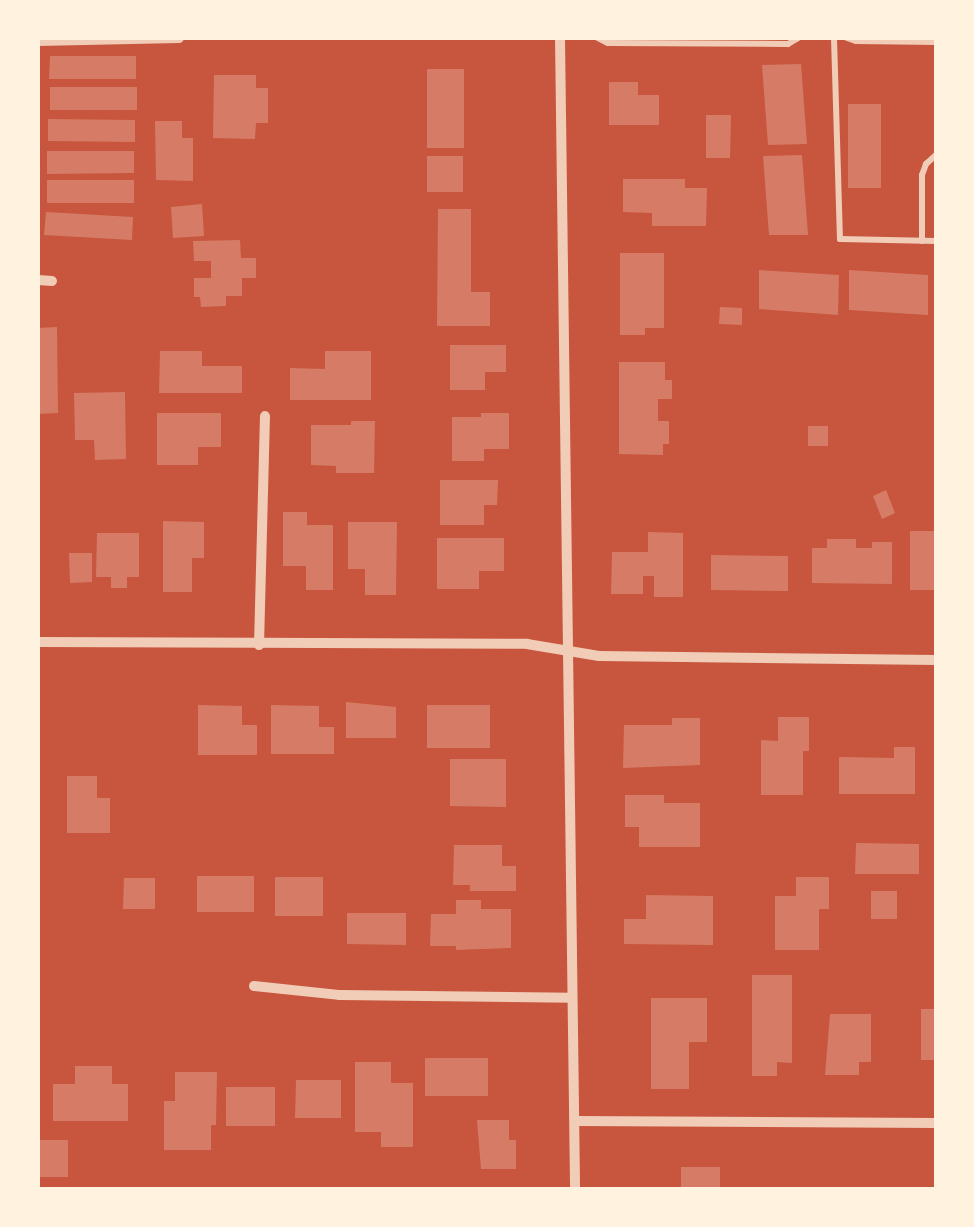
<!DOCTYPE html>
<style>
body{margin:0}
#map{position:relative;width:974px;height:1227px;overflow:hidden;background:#c8553d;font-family:Figtree,sans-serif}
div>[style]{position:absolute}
.building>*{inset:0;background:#d67c66}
.service>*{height:6px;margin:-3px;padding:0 3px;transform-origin:3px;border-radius:3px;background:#f1ccb7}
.minor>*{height:10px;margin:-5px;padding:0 5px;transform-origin:5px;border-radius:5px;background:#f1ccb7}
span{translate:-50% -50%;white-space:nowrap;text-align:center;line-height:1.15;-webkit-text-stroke:9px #fff3e0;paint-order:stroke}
.frame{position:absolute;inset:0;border:40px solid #fff3e0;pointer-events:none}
</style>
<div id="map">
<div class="building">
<div style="clip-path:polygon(50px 56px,136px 56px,136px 79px,49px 79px)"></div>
<div style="clip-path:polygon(801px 64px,807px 144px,768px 145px,762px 65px)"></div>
<div style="clip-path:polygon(427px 69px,464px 69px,464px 148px,427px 148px)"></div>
<div style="clip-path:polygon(214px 75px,256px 75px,256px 88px,268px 88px,268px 123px,256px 123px,255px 139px,213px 138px)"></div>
<div style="clip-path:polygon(609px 82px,638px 82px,638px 95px,659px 95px,659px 125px,609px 125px)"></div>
<div style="clip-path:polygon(50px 87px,137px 87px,137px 110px,50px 110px)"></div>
<div style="clip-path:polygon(848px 104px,881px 104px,881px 188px,848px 188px)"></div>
<div style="clip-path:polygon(706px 115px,731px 115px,730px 158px,706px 158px)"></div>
<div style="clip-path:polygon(48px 119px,135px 120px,135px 142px,48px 141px)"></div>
<div style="clip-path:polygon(155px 121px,182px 121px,182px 138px,193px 138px,193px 181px,156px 180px)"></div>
<div style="clip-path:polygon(47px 151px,134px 151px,134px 173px,47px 174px)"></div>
<div style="clip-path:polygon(802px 155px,808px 235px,769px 235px,763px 156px)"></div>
<div style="clip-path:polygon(427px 156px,463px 156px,463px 192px,427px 192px)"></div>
<div style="clip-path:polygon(623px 179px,685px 179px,685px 188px,707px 188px,706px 226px,652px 226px,652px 213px,623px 212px)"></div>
<div style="clip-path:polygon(47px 180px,134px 180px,134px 203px,47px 203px)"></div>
<div style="clip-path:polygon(202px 204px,204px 236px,173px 238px,171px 207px)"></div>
<div style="clip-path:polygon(438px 209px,471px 209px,471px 292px,490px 292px,490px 326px,437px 326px)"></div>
<div style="clip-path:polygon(46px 212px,133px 217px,132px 240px,44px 235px)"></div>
<div style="clip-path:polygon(240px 240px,241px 258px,256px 258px,256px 278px,242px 278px,242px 296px,226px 296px,226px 306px,201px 307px,200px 297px,194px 297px,194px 278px,211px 278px,211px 261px,194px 261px,193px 241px)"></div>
<div style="clip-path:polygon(620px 253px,664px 253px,664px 328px,645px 328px,645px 335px,620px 335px)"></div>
<div style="clip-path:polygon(759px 270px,839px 275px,838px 315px,759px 309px)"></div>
<div style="clip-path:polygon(849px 270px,928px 275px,928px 315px,849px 310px)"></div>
<div style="clip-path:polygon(720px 307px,742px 308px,742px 325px,719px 324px)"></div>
<div style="clip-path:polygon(57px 327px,58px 413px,38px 414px,38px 328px)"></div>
<div style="clip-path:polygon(450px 345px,506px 345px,506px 372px,485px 372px,485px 390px,450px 390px)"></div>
<div style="clip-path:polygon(160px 351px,202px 351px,202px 366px,242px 366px,242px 393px,159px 393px)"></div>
<div style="clip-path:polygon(325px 351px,371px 351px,371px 400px,290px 400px,290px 368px,325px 369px)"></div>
<div style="clip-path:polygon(619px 362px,665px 362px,665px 380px,672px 380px,672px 399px,658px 399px,658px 421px,669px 421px,669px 444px,663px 444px,663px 455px,619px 454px)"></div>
<div style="clip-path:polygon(125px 392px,126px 459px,95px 460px,94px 440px,75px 440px,74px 393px)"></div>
<div style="clip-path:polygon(157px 413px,221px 413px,221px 447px,198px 447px,198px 465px,157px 465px)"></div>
<div style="clip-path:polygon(481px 413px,509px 413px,509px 449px,484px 449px,484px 461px,452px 461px,452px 417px,481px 417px)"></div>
<div style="clip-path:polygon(351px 421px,375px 421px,374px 473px,336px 473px,336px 466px,311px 465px,311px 425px,351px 425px)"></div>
<div style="clip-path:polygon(808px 426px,828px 426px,828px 446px,808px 446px)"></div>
<div style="clip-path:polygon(440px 480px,498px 480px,497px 505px,484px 505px,484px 525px,440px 525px)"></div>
<div style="clip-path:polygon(886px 490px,895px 513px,882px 519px,873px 496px)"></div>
<div style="clip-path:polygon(283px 512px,307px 512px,307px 525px,333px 525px,333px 590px,306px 590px,306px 566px,283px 566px)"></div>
<div style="clip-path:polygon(163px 521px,204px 522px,204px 558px,192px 558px,192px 592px,163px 592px)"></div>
<div style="clip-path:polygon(348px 522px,397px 522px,396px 595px,365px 595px,365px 569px,348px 569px)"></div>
<div style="clip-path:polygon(910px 531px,936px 531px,936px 590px,910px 590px)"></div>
<div style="clip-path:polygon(648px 532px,683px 533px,683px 597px,654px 597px,654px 576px,643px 576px,643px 594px,611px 594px,612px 552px,648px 552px)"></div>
<div style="clip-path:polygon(97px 533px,139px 533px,139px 577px,127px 577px,127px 588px,111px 588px,111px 577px,96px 577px)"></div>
<div style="clip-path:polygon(437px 538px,504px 538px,504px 571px,479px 571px,479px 589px,437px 589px)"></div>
<div style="clip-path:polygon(827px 539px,856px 539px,856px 548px,872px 548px,872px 542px,892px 542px,892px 584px,812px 583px,812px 548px,827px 548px)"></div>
<div style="clip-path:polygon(69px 553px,92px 553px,92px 582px,70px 583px)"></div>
<div style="clip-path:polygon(711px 555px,788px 556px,788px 591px,711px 590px)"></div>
<div style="clip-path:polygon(346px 702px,396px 707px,396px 738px,346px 738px)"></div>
<div style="clip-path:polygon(198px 705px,242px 706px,242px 725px,257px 725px,257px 755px,198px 755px)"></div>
<div style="clip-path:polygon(271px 705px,319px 706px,319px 727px,334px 727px,334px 754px,271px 754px)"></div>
<div style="clip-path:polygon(427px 705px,490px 705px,490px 748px,427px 748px)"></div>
<div style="clip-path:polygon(778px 717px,809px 717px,809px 751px,803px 751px,803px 795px,761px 795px,761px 740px,778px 741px)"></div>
<div style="clip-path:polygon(672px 718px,700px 718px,700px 765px,623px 768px,624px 725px,672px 725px)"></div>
<div style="clip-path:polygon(894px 747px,915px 747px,915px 794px,839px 794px,839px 757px,894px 758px)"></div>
<div style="clip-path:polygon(450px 759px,506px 759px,506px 807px,450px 806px)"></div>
<div style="clip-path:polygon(67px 776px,97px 776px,97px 798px,110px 798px,110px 833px,67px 833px)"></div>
<div style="clip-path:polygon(625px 795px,664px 795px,664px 803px,700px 803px,700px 847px,639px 847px,639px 827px,625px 827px)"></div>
<div style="clip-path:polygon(856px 843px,919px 844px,919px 874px,855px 874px)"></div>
<div style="clip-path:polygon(454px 845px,502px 845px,502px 866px,516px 866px,516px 891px,470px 891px,470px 885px,453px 885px)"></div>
<div style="clip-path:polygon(197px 876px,254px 876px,254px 912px,197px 912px)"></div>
<div style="clip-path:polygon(275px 877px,323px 877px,323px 916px,275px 916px)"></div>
<div style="clip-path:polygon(796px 877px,829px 877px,829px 909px,819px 909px,819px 950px,775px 950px,775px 896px,796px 896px)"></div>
<div style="clip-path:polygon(124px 878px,155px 878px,155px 909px,123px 909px)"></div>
<div style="clip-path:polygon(871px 891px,897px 891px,897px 919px,871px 919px)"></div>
<div style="clip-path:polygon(646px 895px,713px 896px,713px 945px,624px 944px,624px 919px,646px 919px)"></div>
<div style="clip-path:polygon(456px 900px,481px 900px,481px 909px,511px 909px,511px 948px,456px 950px,456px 946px,430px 946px,431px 914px,456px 914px)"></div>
<div style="clip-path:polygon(347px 913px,406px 913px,406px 945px,347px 944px)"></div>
<div style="clip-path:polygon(752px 975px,792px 975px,792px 1063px,777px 1062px,777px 1076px,752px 1076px)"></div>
<div style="clip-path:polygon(651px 998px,707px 998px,707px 1042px,689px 1042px,689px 1089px,651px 1089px)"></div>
<div style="clip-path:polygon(921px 1009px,936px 1009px,936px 1060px,921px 1060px)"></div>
<div style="clip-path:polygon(830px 1014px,871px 1014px,871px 1062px,859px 1062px,859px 1075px,825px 1075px)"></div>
<div style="clip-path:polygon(425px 1058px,488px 1058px,488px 1096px,425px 1096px)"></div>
<div style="clip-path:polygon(355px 1062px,391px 1062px,391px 1083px,413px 1083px,413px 1147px,381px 1147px,381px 1132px,355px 1132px)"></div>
<div style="clip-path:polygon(75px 1066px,112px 1066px,112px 1084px,128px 1084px,128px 1121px,53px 1121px,53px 1084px,75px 1084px)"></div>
<div style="clip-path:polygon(175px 1072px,217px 1072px,216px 1125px,211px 1125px,211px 1150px,164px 1150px,164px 1101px,175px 1101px)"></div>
<div style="clip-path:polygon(296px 1080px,341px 1080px,341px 1118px,295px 1118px)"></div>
<div style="clip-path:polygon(226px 1087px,275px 1087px,275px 1126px,226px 1126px)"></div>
<div style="clip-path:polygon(477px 1120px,509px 1120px,509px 1140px,516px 1140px,516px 1169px,481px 1169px)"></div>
<div style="clip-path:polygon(38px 1140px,68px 1140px,68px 1177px,38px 1177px)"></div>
<div style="clip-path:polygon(681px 1167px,720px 1167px,720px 1190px,681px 1190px)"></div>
</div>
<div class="service">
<div style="left:598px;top:38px;width:11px;rotate:27deg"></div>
<div style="left:608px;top:43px;width:180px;rotate:0.3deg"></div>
<div style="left:788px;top:44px;width:12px;rotate:-31deg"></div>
<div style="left:834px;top:38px;width:201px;rotate:88.3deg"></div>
<div style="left:840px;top:239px;width:96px;rotate:1.2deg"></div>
<div style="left:847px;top:38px;width:9px;rotate:18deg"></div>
<div style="left:856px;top:41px;width:80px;rotate:0.7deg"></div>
<div style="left:922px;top:241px;width:66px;rotate:-90deg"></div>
<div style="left:922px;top:175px;width:12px;rotate:-70deg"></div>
<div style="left:926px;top:164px;width:13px;rotate:-42deg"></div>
</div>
<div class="minor">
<div style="left:560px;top:38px;width:1152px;rotate:89.25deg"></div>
<div style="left:38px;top:41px;width:141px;rotate:-1.2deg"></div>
<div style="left:38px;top:280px;width:14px;rotate:4deg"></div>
<div style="left:38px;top:642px;width:489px;rotate:0.2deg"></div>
<div style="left:527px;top:644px;width:73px;rotate:9.5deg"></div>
<div style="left:599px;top:656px;width:337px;rotate:0.7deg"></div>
<div style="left:259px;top:645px;width:229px;rotate:-88.5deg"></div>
<div style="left:254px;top:986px;width:85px;rotate:6deg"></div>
<div style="left:339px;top:995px;width:233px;rotate:0.7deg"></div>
<div style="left:575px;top:1121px;width:361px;rotate:0.3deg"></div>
</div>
<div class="frame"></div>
</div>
